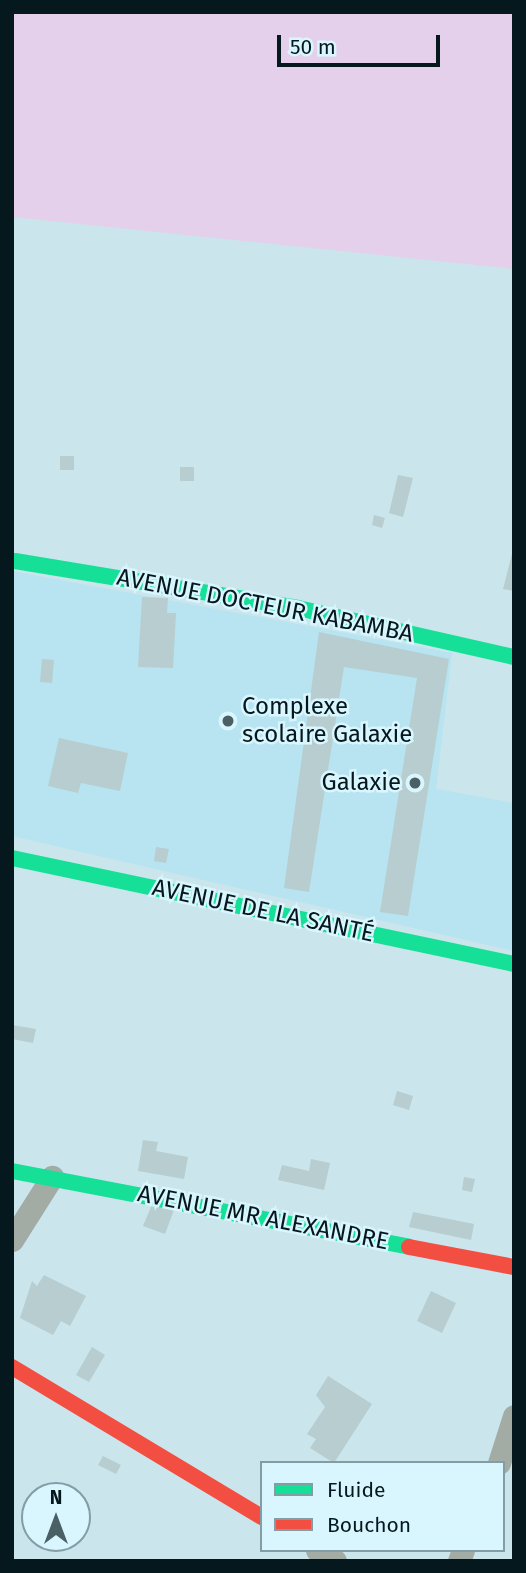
<!DOCTYPE html>
<meta charset="utf-8">
<style>
body{margin:0}
#map{position:relative;width:526px;height:1573px;overflow:hidden;background:#cae5ec;font-family:"Fira Sans",sans-serif}
div>[style]{position:absolute}
.built>*{inset:0;background:#b7e4f0}
.green>*{inset:0;background:#e5d0eb}
.building>*{inset:0;background:#b7cdd0}
.street>*{height:23px;margin:-11.5px;padding:0 11.5px;transform-origin:11.5px;border-radius:11.5px;background:#a3aba5}
.fast>*{height:16px;margin:-8px;padding:0 8px;transform-origin:8px;border-radius:8px;background:#16e098}
.jam>*{height:16px;margin:-8px;padding:0 8px;transform-origin:8px;border-radius:8px;background:#f24e42}
.dots>*{width:19px;height:19px;translate:-50% -50%;box-sizing:border-box;border:4px solid #d9f6ff;border-radius:50%}
span{translate:-50% -50%;white-space:nowrap;text-align:center;line-height:1.15;-webkit-text-stroke:5px #d9f6ff;paint-order:stroke}
.street-label{font-size:24px;color:#05181d}
.poi-label{font-size:24px;color:#05181d}
.left{translate:0 -50%;text-align:left}
.right{translate:-100% -50%;text-align:right}
.frame{position:absolute;inset:0;border:14px solid #05181d;pointer-events:none}
.legend{position:absolute;left:260px;top:1461px;width:245px;height:91px;box-sizing:border-box;background:#d9f6ff;border:2px solid #849da5;margin:0;padding:9px 12px;list-style:none;font-size:21px;color:#05181d}
.legend li{display:flex;align-items:center;gap:14px;height:35px}
.legend b{width:35px;border:2px solid #849da5}
.north{position:absolute;left:21px;top:1482px;width:70px;height:70px;box-sizing:border-box;background:#d9f6ff;border:2px solid #849da5;border-radius:50%;rotate:0deg;font-size:19px;font-weight:700;line-height:28px;text-align:center;color:#05181d}
.north::after{content:'';display:block;margin:auto;width:24px;height:32px;background:#4a6065;clip-path:polygon(50% 0,100% 100%,50% 72%,0 100%)}
.scale{position:absolute;left:277px;top:35px;width:163px;height:32px;box-sizing:border-box;border:4px solid #05181d;border-top:0;padding-left:9px;font-size:21px;line-height:24px;white-space:nowrap;color:#05181d;-webkit-text-stroke:5px #d9f6ff;paint-order:stroke}
</style>
<div id="map">
<div class="built">
<div style="clip-path:polygon(12px 571px,452px 653px,436px 789px,514px 803px,514px 951px,12px 836px)"></div>
</div>
<div class="green">
<div style="clip-path:polygon(12px 12px,514px 12px,514px 269px,12px 217px)"></div>
</div>
<div class="building">
<div style="clip-path:polygon(60px 456px,74px 456px,74px 470px,60px 470px)"></div>
<div style="clip-path:polygon(180px 467px,194px 467px,194px 481px,180px 481px)"></div>
<div style="clip-path:polygon(398px 475px,413px 478px,403px 517px,389px 513px)"></div>
<div style="clip-path:polygon(374px 515px,385px 518px,382px 528px,372px 525px)"></div>
<div style="clip-path:polygon(513px 550px,514px 550px,514px 591px,503px 589px)"></div>
<div style="clip-path:polygon(142px 597px,168px 598px,167px 613px,176px 613px,173px 668px,138px 667px)"></div>
<div style="clip-path:polygon(319px 632px,449px 659px,408px 916px,380px 912px,417px 678px,344px 667px,309px 892px,284px 888px)"></div>
<div style="clip-path:polygon(42px 659px,54px 660px,52px 683px,40px 682px)"></div>
<div style="clip-path:polygon(59px 738px,128px 753px,120px 791px,81px 783px,78px 793px,48px 786px)"></div>
<div style="clip-path:polygon(156px 847px,169px 849px,166px 863px,154px 861px)"></div>
<div style="clip-path:polygon(12px 1025px,36px 1029px,33px 1043px,12px 1039px)"></div>
<div style="clip-path:polygon(397px 1091px,413px 1096px,409px 1110px,393px 1105px)"></div>
<div style="clip-path:polygon(143px 1140px,158px 1142px,156px 1151px,188px 1157px,184px 1179px,138px 1171px)"></div>
<div style="clip-path:polygon(311px 1159px,330px 1163px,324px 1190px,278px 1180px,282px 1165px,309px 1171px)"></div>
<div style="clip-path:polygon(464px 1177px,475px 1179px,472px 1192px,462px 1190px)"></div>
<div style="clip-path:polygon(153px 1202px,174px 1210px,165px 1234px,143px 1226px)"></div>
<div style="clip-path:polygon(413px 1212px,474px 1224px,471px 1240px,409px 1227px)"></div>
<div style="clip-path:polygon(44px 1275px,86px 1296px,70px 1326px,61px 1321px,53px 1335px,20px 1318px,32px 1281px,37px 1286px)"></div>
<div style="clip-path:polygon(431px 1291px,456px 1303px,442px 1333px,417px 1321px)"></div>
<div style="clip-path:polygon(92px 1347px,105px 1355px,89px 1382px,76px 1375px)"></div>
<div style="clip-path:polygon(328px 1376px,372px 1404px,334px 1463px,310px 1448px,316px 1439px,307px 1434px,325px 1407px,316px 1395px)"></div>
<div style="clip-path:polygon(103px 1456px,121px 1465px,116px 1474px,98px 1465px)"></div>
</div>
<div class="street">
<div style="left:12px;top:1240px;width:75px;rotate:-57.6deg"></div>
<div style="left:499px;top:1463px;width:49px;rotate:-72.3deg"></div>
<div style="left:317px;top:1550px;width:21px;rotate:31deg"></div>
<div style="left:459px;top:1561px;width:12px;rotate:-70deg"></div>
</div>
<div class="fast">
<div style="left:15px;top:561px;width:287px;rotate:9.4deg"></div>
<div style="left:298px;top:608px;width:221px;rotate:12.8deg"></div>
<div style="left:12px;top:858px;width:513px;rotate:11.92deg"></div>
<div style="left:12px;top:1171px;width:404px;rotate:10.8deg"></div>
</div>
<div class="jam">
<div style="left:409px;top:1247px;width:107px;rotate:10.8deg"></div>
<div style="left:12px;top:1367px;width:292px;rotate:31deg"></div>
</div>
<div class="dots">
<div style="left:228px;top:721px;background:#4a6065"></div>
<div style="left:415px;top:783px;background:#4a6065"></div>
</div>
<div class="street-label">
<span style="left:265px;top:606px;rotate:11deg">AVENUE DOCTEUR KABAMBA</span>
<span style="left:263px;top:911px;rotate:12deg">AVENUE DE LA SANTÉ</span>
<span style="left:263px;top:1218px;rotate:11deg">AVENUE MR ALEXANDRE</span>
</div>
<div class="poi-label">
<span class="left" style="left:242px;top:721px">Complexe<br>scolaire Galaxie</span>
<span class="right" style="left:401px;top:783px">Galaxie</span>
</div>
<div class="frame"></div>
<ul class="legend">
<li><b style="height:9px;background:#16e098"></b>Fluide</li>
<li><b style="height:9px;background:#f24e42"></b>Bouchon</li>
</ul>
<div class="north">N</div>
<div class="scale">50 m</div>
</div>
